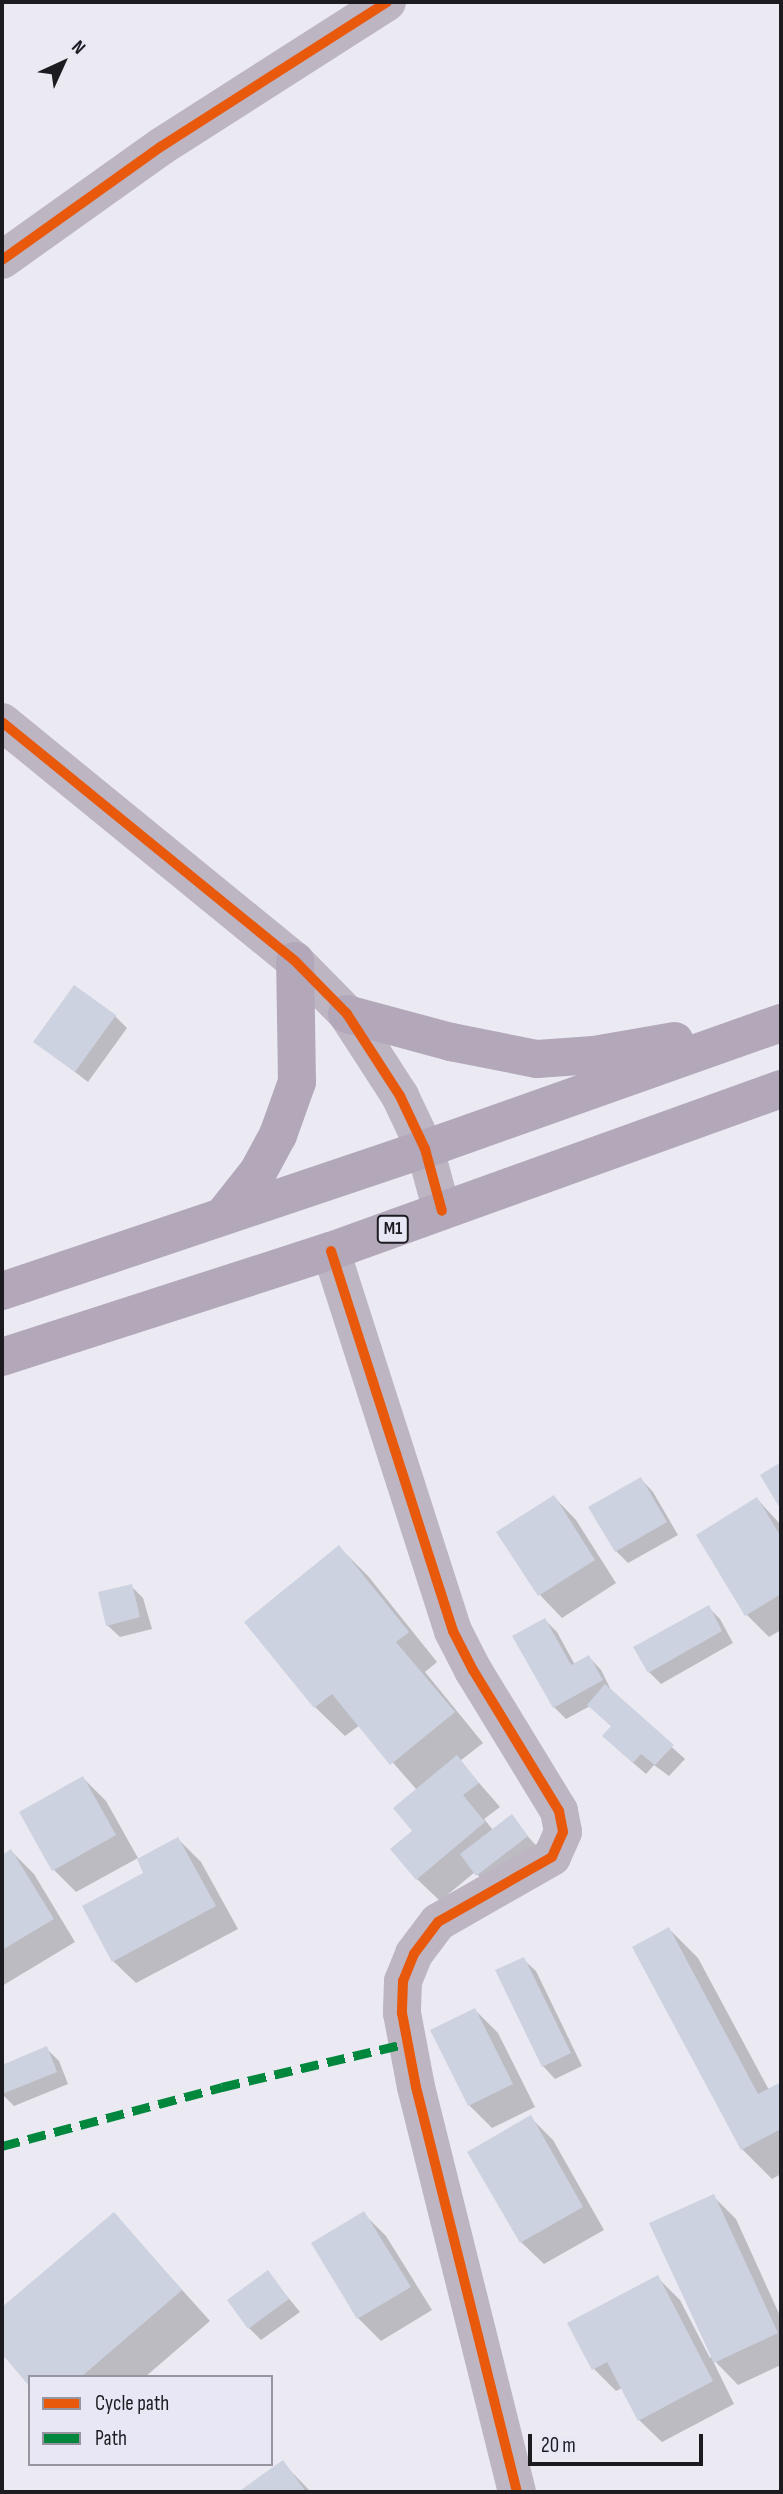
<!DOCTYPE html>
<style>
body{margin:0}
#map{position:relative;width:783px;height:2494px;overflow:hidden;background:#ebeaf2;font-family:"Sofia Sans Condensed",sans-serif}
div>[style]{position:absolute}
.shadow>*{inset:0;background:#0003}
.building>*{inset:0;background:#cdd2e1}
.street>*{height:38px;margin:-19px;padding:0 19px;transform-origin:19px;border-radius:19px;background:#beb5c3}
.highway>*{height:38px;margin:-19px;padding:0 19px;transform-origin:19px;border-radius:19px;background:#b3a8ba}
.quiet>*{height:9px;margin-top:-4.5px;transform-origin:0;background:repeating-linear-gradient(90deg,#00873e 0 18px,transparent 0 27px)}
.cycleway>*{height:10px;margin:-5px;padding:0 5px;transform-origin:5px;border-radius:5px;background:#e8590c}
span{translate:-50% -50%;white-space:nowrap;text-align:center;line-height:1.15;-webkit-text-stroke:5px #e8e7f5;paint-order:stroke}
.shield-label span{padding:2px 5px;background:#e8e7f5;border:2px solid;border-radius:5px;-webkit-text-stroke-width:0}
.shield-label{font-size:18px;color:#1b1b20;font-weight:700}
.frame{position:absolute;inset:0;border:4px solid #1b1b20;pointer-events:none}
.legend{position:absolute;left:28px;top:2375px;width:245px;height:91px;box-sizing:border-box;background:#e8e7f5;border:2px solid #9695a0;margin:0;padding:9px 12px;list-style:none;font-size:21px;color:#1b1b20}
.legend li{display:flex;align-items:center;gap:14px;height:35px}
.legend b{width:35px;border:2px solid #9695a0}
.north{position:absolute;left:28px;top:28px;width:70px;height:70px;-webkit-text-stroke:5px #e8e7f5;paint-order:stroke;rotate:45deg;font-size:19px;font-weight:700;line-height:28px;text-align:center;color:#1b1b20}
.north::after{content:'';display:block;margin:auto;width:24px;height:32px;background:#1b1b20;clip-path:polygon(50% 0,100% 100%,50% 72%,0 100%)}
.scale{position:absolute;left:528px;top:2434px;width:175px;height:32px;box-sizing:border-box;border:4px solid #1b1b20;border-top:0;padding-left:9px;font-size:21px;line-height:24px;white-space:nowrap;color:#1b1b20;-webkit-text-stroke:5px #e8e7f5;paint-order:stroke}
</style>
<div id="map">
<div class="shadow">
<div style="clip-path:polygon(115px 1016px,127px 1028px,88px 1082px,36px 1042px)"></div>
<div style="clip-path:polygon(641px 1479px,653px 1492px,678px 1535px,628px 1563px,616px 1551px)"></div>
<div style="clip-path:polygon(554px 1497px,576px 1520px,616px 1583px,562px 1618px,540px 1595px,499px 1533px)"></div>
<div style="clip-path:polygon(757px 1499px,781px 1525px,781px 1630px,769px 1637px,747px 1615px)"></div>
<div style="clip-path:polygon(339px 1547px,368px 1576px,437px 1662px,425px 1672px,483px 1743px,460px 1761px,500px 1807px,484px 1819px,493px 1830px,511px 1817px,539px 1849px,489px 1887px,475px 1872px,440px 1901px,417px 1879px,414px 1831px,417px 1790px,360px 1725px,345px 1736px,315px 1707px)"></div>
<div style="clip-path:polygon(131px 1586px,143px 1598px,152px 1629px,120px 1637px,107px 1625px)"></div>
<div style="clip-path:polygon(708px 1607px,720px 1619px,733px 1643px,661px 1684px,649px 1672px)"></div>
<div style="clip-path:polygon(545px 1620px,557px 1632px,575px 1665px,589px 1657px,601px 1670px,613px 1694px,685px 1759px,669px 1776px,654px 1765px,646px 1774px,616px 1748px,612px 1727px,590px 1706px,566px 1719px,554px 1707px)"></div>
<div style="clip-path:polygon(83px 1778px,106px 1801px,138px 1858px,76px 1892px,54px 1870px)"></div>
<div style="clip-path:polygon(178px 1839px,201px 1862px,238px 1929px,136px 1983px,113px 1961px,146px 1874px)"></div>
<div style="clip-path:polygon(11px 1851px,34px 1874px,75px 1942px,2px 1986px,2px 1857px)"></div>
<div style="clip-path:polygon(669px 1929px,698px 1958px,769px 2090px,781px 2084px,781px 2174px,772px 2179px,742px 2149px,634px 1947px)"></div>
<div style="clip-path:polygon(523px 1959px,536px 1971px,582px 2066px,555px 2079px,543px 2066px,497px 1970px)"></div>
<div style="clip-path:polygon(475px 2010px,498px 2033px,535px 2107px,492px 2128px,469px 2105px)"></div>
<div style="clip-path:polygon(47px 2049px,59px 2061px,68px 2084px,14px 2106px,2px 2094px,2px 2067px)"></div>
<div style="clip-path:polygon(530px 2117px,553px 2140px,604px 2230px,544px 2264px,521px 2242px)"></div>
<div style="clip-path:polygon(713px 2196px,736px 2219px,781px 2318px,781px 2365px,738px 2385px,711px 2357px,734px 2404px,662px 2442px,639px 2420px,622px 2388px,616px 2391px,594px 2369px,658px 2278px,680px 2300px,710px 2358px,713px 2356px)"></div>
<div style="clip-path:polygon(114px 2214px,210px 2321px,145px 2377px,30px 2377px,30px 2384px,2px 2351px,2px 2309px)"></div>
<div style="clip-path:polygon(364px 2214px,386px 2236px,432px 2310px,381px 2341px,358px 2318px)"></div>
<div style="clip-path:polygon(268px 2273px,300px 2312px,261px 2340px,249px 2328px)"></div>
<div style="clip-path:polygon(283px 2463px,311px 2492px,241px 2492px)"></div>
</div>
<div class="building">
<div style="clip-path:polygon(74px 985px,116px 1015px,75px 1072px,33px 1042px)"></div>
<div style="clip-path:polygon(781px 1462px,781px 1510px,760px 1475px)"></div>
<div style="clip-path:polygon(641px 1477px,667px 1522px,615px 1552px,588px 1507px)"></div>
<div style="clip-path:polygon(554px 1495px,595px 1560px,538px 1596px,496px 1532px)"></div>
<div style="clip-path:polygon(757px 1497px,781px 1537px,781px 1594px,745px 1616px,696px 1535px)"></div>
<div style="clip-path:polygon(339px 1545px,409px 1632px,396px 1642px,455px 1712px,390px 1765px,332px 1694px,314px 1708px,244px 1622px)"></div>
<div style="clip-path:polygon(132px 1584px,140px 1617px,106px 1626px,98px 1592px)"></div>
<div style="clip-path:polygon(709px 1605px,722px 1631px,648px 1673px,633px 1647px)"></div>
<div style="clip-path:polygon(545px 1618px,571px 1665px,589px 1655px,603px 1680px,553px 1708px,512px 1636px)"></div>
<div style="clip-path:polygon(605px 1684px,674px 1745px,655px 1765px,641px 1754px,633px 1763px,602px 1736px,611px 1726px,587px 1705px)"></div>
<div style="clip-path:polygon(457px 1755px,479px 1783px,463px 1795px,485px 1822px,416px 1880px,390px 1849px,412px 1831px,393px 1808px)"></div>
<div style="clip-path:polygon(83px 1776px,116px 1835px,52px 1871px,19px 1812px)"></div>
<div style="clip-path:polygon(512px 1814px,528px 1836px,476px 1876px,460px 1854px)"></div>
<div style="clip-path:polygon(178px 1837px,216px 1906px,112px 1962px,82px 1906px,143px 1873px,137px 1859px)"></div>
<div style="clip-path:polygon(11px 1849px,54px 1919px,2px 1950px,2px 1855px)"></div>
<div style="clip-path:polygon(669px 1927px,758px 2094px,781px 2082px,781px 2129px,741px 2150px,632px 1947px)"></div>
<div style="clip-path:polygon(524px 1957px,571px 2053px,542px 2067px,495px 1970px)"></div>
<div style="clip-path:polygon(475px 2008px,513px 2084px,468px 2106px,430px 2030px)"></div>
<div style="clip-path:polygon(47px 2046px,57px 2072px,2px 2094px,2px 2065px)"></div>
<div style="clip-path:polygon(531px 2115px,583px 2207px,520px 2243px,467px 2152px)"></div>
<div style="clip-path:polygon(714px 2194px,778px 2333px,714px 2363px,649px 2223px)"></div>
<div style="clip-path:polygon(364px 2211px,411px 2287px,357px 2319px,311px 2243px)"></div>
<div style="clip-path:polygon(114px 2212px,182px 2290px,81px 2377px,30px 2377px,30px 2387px,2px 2354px,2px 2307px)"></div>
<div style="clip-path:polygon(268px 2270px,289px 2299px,248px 2329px,227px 2300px)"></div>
<div style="clip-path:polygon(658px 2275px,713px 2381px,638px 2421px,607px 2362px,592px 2370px,567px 2323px)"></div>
<div style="clip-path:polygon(283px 2460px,306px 2492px,238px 2492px)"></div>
</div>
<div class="street">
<div style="left:2px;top:260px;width:196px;rotate:-35.5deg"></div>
<div style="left:162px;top:146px;width:267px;rotate:-32.6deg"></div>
<div style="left:2px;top:722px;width:378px;rotate:39.2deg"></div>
<div style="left:295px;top:961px;width:74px;rotate:45.5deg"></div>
<div style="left:347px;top:1014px;width:98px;rotate:57.1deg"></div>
<div style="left:400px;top:1096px;width:59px;rotate:64.7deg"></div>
<div style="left:425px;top:1149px;width:64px;rotate:74.7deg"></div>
<div style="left:331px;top:1251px;width:399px;rotate:72.2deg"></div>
<div style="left:453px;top:1631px;width:44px;rotate:62.9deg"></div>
<div style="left:473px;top:1670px;width:165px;rotate:58.6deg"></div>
<div style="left:559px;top:1811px;width:21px;rotate:79deg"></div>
<div style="left:563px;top:1832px;width:27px;rotate:114deg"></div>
<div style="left:552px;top:1857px;width:131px;rotate:150.3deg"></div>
<div style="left:438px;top:1922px;width:40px;rotate:127deg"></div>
<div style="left:414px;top:1954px;width:29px;rotate:112deg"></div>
<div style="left:403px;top:1981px;width:32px;rotate:92deg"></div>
<div style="left:402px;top:2013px;width:75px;rotate:79.3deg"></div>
<div style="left:416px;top:2087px;width:417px;rotate:76deg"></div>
</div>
<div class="highway">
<div style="left:347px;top:1014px;width:108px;rotate:15.1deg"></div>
<div style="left:451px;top:1042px;width:88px;rotate:11.2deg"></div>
<div style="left:537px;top:1059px;width:57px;rotate:-4deg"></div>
<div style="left:594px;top:1055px;width:82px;rotate:-9.8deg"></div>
<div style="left:223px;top:1216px;width:56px;rotate:-51.5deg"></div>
<div style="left:258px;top:1172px;width:42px;rotate:-61.6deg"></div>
<div style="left:278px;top:1135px;width:56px;rotate:-70.3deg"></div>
<div style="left:297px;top:1082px;width:121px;rotate:-90.9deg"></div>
<div style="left:2px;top:1291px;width:446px;rotate:-18.6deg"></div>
<div style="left:425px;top:1149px;width:378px;rotate:-19.5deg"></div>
<div style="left:2px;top:1357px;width:346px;rotate:-17.9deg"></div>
<div style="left:331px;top:1251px;width:478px;rotate:-19.8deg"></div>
</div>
<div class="quiet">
<div style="left:2px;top:2146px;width:228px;rotate:-15deg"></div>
<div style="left:222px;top:2087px;width:191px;rotate:-13.3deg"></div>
</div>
<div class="cycleway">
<div style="left:2px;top:260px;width:196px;rotate:-35.5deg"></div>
<div style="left:162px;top:146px;width:267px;rotate:-32.6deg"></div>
<div style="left:2px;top:722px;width:378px;rotate:39.2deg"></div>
<div style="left:295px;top:961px;width:74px;rotate:45.5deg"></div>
<div style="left:347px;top:1014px;width:98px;rotate:57.1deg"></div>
<div style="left:400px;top:1096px;width:59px;rotate:64.7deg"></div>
<div style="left:425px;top:1149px;width:64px;rotate:74.7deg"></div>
<div style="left:331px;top:1251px;width:399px;rotate:72.2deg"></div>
<div style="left:453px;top:1631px;width:44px;rotate:62.9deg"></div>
<div style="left:473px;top:1670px;width:165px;rotate:58.6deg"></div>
<div style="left:559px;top:1811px;width:21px;rotate:79deg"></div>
<div style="left:563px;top:1832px;width:27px;rotate:114deg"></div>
<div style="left:552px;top:1857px;width:131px;rotate:150.3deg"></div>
<div style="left:438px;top:1922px;width:40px;rotate:127deg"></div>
<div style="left:414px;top:1954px;width:29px;rotate:112deg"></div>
<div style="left:403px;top:1981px;width:32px;rotate:92deg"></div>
<div style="left:402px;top:2013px;width:75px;rotate:79.3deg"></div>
<div style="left:416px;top:2087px;width:417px;rotate:76deg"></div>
</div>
<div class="shield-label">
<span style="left:393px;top:1229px">M1</span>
</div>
<div class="frame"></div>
<ul class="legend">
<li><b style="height:9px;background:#e8590c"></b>Cycle path</li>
<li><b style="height:9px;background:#00873e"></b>Path</li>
</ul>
<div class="north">N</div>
<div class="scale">20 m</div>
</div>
